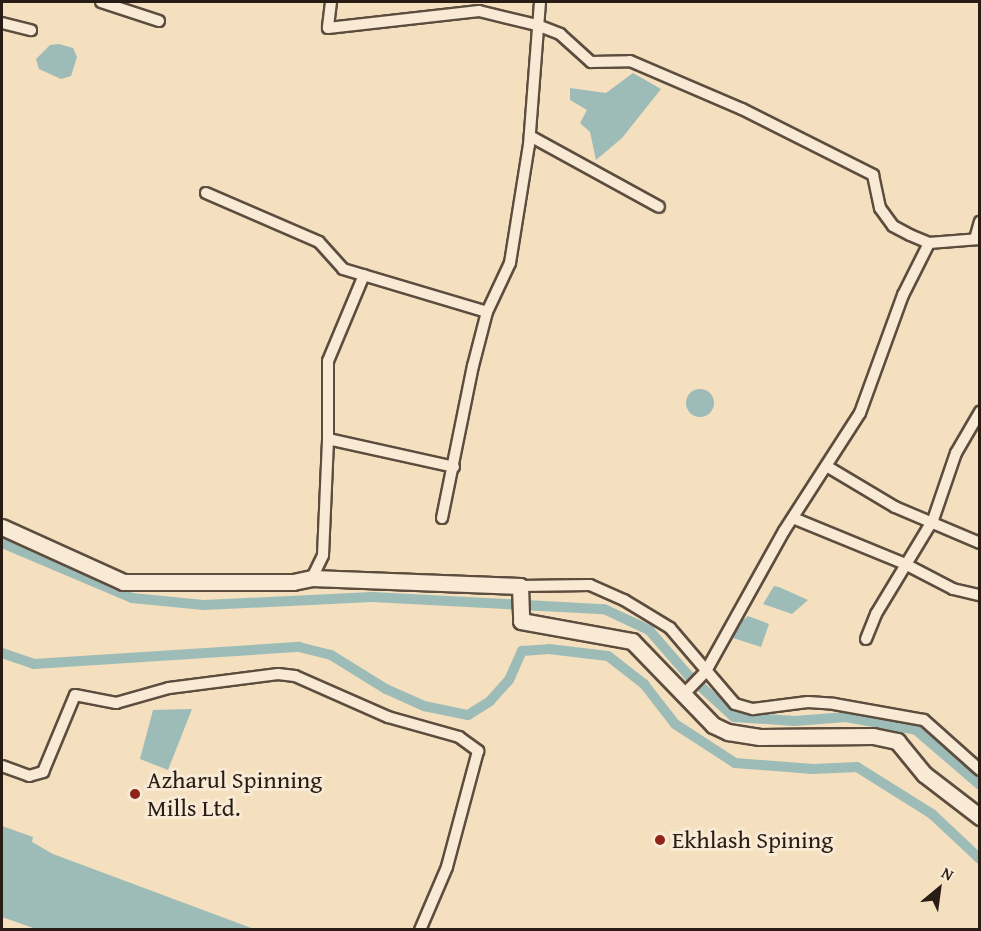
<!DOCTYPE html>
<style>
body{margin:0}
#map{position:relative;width:981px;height:931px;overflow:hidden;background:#f4dfbe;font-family:"Gentium Book Plus",serif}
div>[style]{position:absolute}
.water>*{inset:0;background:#9dbcb7}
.round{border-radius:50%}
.canal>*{height:10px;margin:-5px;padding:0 5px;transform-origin:5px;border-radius:5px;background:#9dbcb7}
.roads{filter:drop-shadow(2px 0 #5c4d3f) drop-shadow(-2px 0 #5c4d3f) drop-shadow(0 2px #5c4d3f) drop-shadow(0 -2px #5c4d3f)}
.street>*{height:10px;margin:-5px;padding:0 5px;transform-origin:5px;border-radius:5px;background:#f8ead5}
.secondary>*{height:15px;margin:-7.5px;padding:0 7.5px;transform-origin:7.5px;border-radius:7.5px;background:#f8ead5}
.dots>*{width:16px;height:16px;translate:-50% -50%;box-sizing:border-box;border:3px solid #f8ead5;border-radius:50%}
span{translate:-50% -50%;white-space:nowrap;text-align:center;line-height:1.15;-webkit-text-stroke:6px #f8ead5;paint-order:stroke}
.poi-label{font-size:24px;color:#291c15}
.left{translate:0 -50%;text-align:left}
.frame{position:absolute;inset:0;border:3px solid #291c15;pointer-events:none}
.north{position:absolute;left:909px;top:859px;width:60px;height:60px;-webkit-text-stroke:4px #f8ead5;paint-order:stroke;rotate:29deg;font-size:16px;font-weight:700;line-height:24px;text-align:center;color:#291c15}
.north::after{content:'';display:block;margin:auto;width:21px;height:27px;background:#291c15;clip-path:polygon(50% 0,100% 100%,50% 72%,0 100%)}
</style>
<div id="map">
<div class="water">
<div style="clip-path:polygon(59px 44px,73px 48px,77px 57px,71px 76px,61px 79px,39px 69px,36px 59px,50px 45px)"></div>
<div style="clip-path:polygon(633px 73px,661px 89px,622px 138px,596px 160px,590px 132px,580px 123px,587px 110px,570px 100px,570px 88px,606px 93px)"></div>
<div class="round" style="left:686px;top:389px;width:28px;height:28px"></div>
<div style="clip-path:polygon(774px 586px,779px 587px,808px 600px,792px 614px,763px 604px)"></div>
<div style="clip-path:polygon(748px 616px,769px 624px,761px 647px,733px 638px,736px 625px)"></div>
<div style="clip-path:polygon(192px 709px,168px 770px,140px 759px,153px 710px)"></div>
<div style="clip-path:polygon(2px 826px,33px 837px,32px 842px,53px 854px,254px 929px,36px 929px,2px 917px)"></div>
</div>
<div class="canal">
<div style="left:2px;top:543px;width:141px;rotate:22.9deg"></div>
<div style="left:132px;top:598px;width:72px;rotate:5.6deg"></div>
<div style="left:204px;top:605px;width:168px;rotate:-2.7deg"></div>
<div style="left:372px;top:597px;width:232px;rotate:3deg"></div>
<div style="left:604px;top:609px;width:50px;rotate:25deg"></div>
<div style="left:649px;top:630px;width:60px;rotate:49.1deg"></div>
<div style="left:688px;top:675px;width:62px;rotate:42.4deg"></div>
<div style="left:734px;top:717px;width:61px;rotate:3.8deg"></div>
<div style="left:795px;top:721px;width:51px;rotate:-4.5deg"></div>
<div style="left:846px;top:717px;width:71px;rotate:10.5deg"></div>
<div style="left:916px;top:730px;width:84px;rotate:40.7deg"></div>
<div style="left:2px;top:653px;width:34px;rotate:19deg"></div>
<div style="left:34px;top:664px;width:266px;rotate:-3.7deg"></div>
<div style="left:299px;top:647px;width:33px;rotate:14deg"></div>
<div style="left:331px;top:655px;width:65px;rotate:31.7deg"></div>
<div style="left:386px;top:689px;width:42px;rotate:24.1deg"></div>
<div style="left:424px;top:706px;width:45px;rotate:11.6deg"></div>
<div style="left:468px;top:715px;width:26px;rotate:-32deg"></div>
<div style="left:490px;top:701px;width:28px;rotate:-48deg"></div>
<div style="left:509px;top:680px;width:32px;rotate:-66deg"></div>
<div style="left:522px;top:651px;width:27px;rotate:-4deg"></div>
<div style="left:549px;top:649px;width:59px;rotate:6.8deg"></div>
<div style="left:608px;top:656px;width:46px;rotate:37.9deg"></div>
<div style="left:644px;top:684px;width:51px;rotate:52.2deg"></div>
<div style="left:675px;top:724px;width:72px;rotate:33deg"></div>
<div style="left:735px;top:763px;width:78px;rotate:4.4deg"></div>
<div style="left:813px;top:769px;width:44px;rotate:-2.6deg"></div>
<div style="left:857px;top:767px;width:89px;rotate:32.1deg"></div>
<div style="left:932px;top:814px;width:66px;rotate:43.2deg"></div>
</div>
<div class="roads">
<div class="street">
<div style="left:101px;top:2px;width:61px;rotate:18.1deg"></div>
<div style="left:331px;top:2px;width:26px;rotate:97deg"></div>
<div style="left:328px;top:28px;width:152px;rotate:-6.4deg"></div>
<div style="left:479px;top:11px;width:60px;rotate:13.6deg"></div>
<div style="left:537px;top:25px;width:25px;rotate:21deg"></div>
<div style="left:560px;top:34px;width:42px;rotate:42.1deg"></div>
<div style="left:591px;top:62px;width:39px;rotate:-1deg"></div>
<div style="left:630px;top:61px;width:122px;rotate:23.2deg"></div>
<div style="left:742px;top:109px;width:147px;rotate:26.7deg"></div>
<div style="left:873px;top:175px;width:34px;rotate:78deg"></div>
<div style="left:880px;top:208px;width:22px;rotate:54deg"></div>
<div style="left:893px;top:226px;width:19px;rotate:28deg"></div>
<div style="left:910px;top:235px;width:21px;rotate:23deg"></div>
<div style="left:929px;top:243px;width:51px;rotate:-4.5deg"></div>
<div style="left:2px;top:23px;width:30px;rotate:14deg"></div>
<div style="left:530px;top:136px;width:147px;rotate:28.8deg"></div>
<div style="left:206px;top:193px;width:123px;rotate:23.4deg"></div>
<div style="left:319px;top:242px;width:36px;rotate:48deg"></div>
<div style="left:343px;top:269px;width:150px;rotate:16.6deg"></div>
<div style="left:975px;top:239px;width:18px;rotate:-74deg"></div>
<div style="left:364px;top:275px;width:93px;rotate:112.7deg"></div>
<div style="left:328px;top:361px;width:78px;rotate:90deg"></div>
<div style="left:328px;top:439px;width:129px;rotate:12.5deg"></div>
<div style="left:828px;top:467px;width:78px;rotate:30.8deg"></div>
<div style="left:895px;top:507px;width:92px;rotate:23deg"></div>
<div style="left:442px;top:518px;width:155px;rotate:-78.5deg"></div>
<div style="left:473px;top:366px;width:56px;rotate:-75.5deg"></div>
<div style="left:487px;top:312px;width:54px;rotate:-64.9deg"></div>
<div style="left:510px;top:263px;width:120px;rotate:-80.9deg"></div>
<div style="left:529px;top:145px;width:143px;rotate:-85.6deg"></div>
<div style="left:793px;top:518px;width:121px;rotate:22.3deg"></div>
<div style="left:905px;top:564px;width:54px;rotate:27.5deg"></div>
<div style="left:953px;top:589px;width:28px;rotate:13deg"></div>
<div style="left:312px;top:578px;width:25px;rotate:-64deg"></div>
<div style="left:323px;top:555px;width:116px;rotate:-87.5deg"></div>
<div style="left:520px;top:586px;width:70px;rotate:-0.8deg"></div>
<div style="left:590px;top:585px;width:37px;rotate:24deg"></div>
<div style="left:624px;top:600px;width:54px;rotate:31.3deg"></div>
<div style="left:670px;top:628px;width:100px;rotate:49.5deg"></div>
<div style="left:735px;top:704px;width:19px;rotate:16deg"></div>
<div style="left:753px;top:709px;width:55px;rotate:-7.3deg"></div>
<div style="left:808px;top:702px;width:26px;rotate:4deg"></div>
<div style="left:834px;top:704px;width:91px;rotate:10.1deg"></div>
<div style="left:924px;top:720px;width:75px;rotate:41.8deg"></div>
<div style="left:866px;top:639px;width:27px;rotate:-68deg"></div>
<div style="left:876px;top:614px;width:110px;rotate:-58.8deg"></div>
<div style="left:933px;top:520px;width:71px;rotate:-71.1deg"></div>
<div style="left:956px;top:453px;width:48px;rotate:-59.7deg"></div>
<div style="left:684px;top:694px;width:32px;rotate:-46deg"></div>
<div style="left:706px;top:671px;width:160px;rotate:-60.9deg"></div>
<div style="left:784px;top:531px;width:140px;rotate:-57.2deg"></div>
<div style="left:860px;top:413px;width:126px;rotate:-70deg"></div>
<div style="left:903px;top:295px;width:58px;rotate:-63.4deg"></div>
<div style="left:2px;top:766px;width:29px;rotate:20deg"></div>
<div style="left:29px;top:776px;width:15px;rotate:-16deg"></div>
<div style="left:43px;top:772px;width:83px;rotate:-67.4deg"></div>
<div style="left:75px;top:695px;width:42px;rotate:11deg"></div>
<div style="left:116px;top:703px;width:55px;rotate:-15.8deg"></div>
<div style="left:169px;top:688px;width:110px;rotate:-7.3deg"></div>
<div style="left:278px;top:674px;width:17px;rotate:7deg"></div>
<div style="left:295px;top:676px;width:102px;rotate:23.8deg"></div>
<div style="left:388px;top:717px;width:74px;rotate:15.7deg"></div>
<div style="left:459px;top:737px;width:24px;rotate:36deg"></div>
<div style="left:478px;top:751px;width:120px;rotate:105deg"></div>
<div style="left:447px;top:867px;width:69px;rotate:113.2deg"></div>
</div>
<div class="secondary">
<div style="left:2px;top:527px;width:133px;rotate:24.4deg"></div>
<div style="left:123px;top:582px;width:170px"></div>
<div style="left:293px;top:582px;width:19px;rotate:-12deg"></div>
<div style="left:312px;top:578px;width:208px;rotate:2.2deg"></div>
<div style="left:520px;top:586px;width:35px;rotate:88deg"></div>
<div style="left:521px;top:621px;width:113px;rotate:10.2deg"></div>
<div style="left:632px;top:641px;width:117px;rotate:46deg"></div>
<div style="left:713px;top:725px;width:17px;rotate:25deg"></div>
<div style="left:728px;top:732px;width:32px;rotate:9deg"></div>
<div style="left:760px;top:737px;width:113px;rotate:-0.5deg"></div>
<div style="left:873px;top:736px;width:25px;rotate:12deg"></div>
<div style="left:897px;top:741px;width:43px;rotate:50.7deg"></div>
<div style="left:924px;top:774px;width:71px;rotate:37.5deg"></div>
</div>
</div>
<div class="dots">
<div style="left:135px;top:794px;background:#8f2418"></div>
<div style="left:660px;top:840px;background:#8f2418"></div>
</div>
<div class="poi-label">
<span class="left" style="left:147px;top:794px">Azharul Spinning<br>Mills Ltd.</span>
<span class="left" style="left:672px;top:840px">Ekhlash Spining</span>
</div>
<div class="frame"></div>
<div class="north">N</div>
</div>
